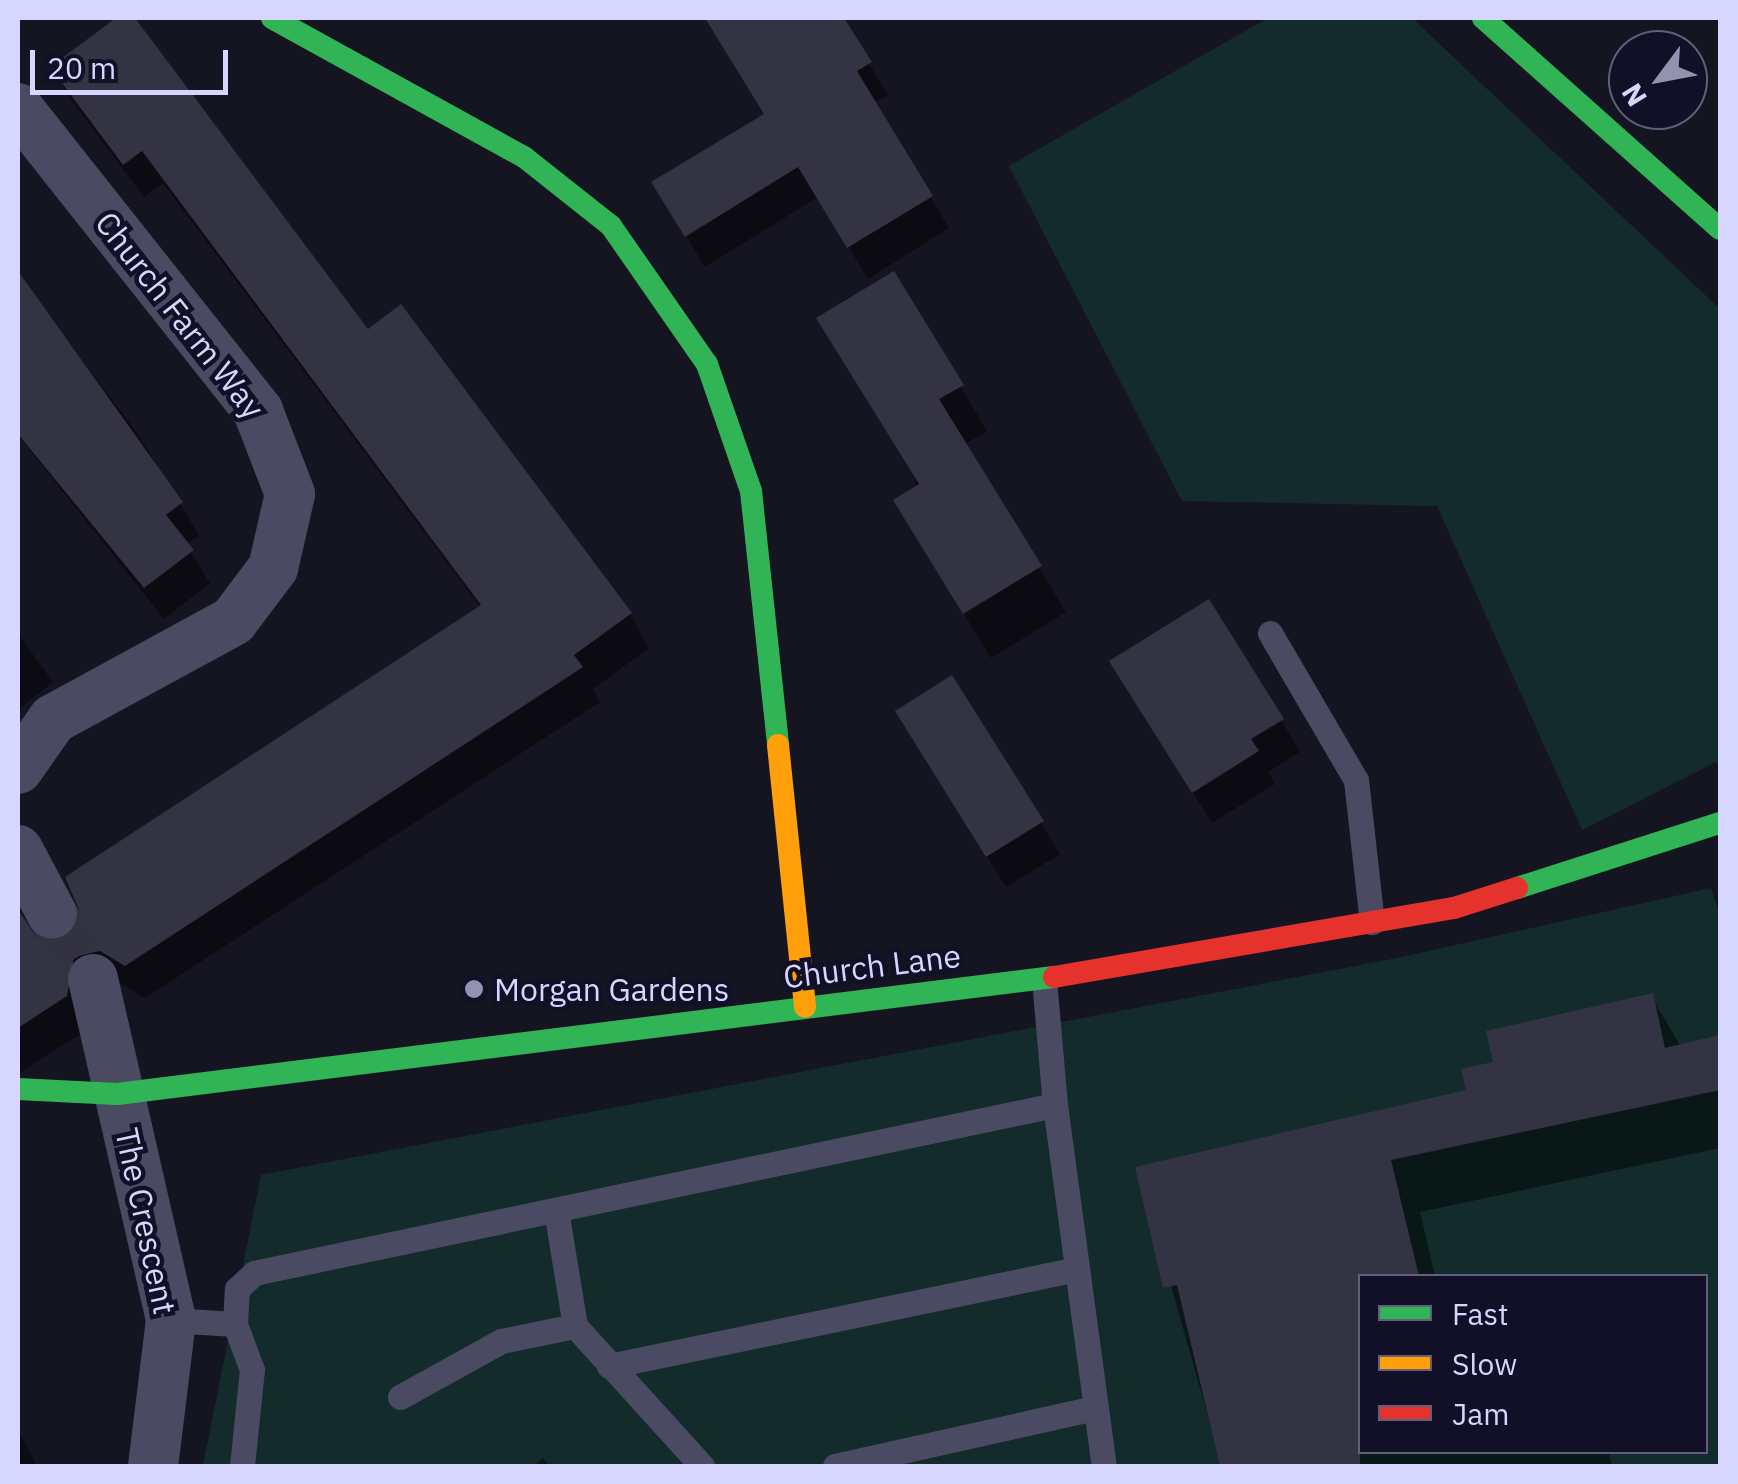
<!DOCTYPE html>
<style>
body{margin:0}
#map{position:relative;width:1738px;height:1484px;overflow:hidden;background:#151521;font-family:"IBM Plex Sans",sans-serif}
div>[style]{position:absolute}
.green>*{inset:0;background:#132c2b}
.shadow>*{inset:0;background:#0007}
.building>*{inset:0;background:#333343}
.street-tunnel>*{height:50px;margin-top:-25px;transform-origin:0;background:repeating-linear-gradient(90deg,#323242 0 50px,transparent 0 75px)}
.lane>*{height:25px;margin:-12.5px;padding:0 12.5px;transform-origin:12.5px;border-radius:12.5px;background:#4a4b62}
.street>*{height:50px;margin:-25px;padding:0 25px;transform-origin:25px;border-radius:25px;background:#4a4b62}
.fast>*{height:22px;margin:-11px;padding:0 11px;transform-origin:11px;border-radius:11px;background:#30b455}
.slow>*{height:22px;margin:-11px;padding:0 11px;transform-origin:11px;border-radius:11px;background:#ff9f0a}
.jam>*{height:22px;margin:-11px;padding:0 11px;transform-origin:11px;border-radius:11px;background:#e5322d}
.dots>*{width:28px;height:28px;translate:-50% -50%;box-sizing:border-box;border:5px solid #111026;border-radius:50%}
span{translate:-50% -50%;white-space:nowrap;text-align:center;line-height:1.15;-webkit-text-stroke:9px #111026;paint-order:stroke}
.street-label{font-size:32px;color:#d6d6fe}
.poi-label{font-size:32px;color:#d6d6fe}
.left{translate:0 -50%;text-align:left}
.frame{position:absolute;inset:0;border:20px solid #d6d6fe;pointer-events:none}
.legend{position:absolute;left:1358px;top:1274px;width:350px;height:180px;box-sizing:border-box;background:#111026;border:2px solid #605f7c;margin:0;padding:12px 18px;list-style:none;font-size:30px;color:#d6d6fe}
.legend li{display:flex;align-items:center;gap:20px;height:50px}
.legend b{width:50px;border:2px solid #605f7c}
.north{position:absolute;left:1608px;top:30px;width:100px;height:100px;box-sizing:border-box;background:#111026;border:2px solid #605f7c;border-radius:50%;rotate:238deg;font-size:28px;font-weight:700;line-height:40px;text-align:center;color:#d6d6fe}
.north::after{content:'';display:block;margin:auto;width:35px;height:45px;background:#9292b1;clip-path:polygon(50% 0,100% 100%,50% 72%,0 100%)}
.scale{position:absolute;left:30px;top:50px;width:198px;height:45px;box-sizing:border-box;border:5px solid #d6d6fe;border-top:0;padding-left:12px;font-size:30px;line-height:35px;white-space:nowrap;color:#d6d6fe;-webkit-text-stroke:8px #111026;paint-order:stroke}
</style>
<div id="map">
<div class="green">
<div style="clip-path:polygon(1268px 18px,1412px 18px,1720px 309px,1720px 771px,1716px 762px,1582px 830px,1437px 506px,1182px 501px,1009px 166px)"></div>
<div style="clip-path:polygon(evenodd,1711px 888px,1720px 915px,1720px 1466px,203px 1466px,261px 1175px,1397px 958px,1711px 888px,1360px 1276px,1706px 1276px,1706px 1452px,1360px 1452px,1360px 1276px)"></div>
</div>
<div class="shadow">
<div style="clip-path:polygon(120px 18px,131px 18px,367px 332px,630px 614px,649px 648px,593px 689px,600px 702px,145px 998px,121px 984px,93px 991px,86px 1030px,18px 1074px,18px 922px,37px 941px,66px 942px,481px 608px,163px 183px,144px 197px,72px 101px,53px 68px)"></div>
<div style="clip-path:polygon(739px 18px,841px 18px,888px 95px,874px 103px,949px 228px,868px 279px,818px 197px,705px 267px,673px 215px,766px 115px,716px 32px)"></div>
<div style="clip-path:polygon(893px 274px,987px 431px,964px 445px,1066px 612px,991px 658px,922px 546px)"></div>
<div style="clip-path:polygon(18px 275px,137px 433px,199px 535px,186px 545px,210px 583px,164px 619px,18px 435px)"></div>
<div style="clip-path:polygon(18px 634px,53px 682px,18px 710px)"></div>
<div style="clip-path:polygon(951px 678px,1060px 854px,1006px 887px,916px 743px)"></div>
<div style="clip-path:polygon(1131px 693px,1281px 720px,1300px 752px,1268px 772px,1275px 784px,1212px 823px)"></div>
<div style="clip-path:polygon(1651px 996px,1681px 1047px,1720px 1038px,1720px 1148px,1420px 1212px,1435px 1276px,1360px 1276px,1360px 1452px,1609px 1452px,1612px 1466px,1222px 1466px,1138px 1169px,1469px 1091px,1496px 1064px)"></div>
<div style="clip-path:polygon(18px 1431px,35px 1461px,33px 1466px,18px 1466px)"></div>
<div style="clip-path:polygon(543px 1458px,550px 1466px,533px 1466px)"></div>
</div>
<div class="building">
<div style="clip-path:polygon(116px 18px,135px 18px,368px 329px,401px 304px,632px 613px,574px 655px,583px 667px,125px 966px,100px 951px,74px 957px,67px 996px,18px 1028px,18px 910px,38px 939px,66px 939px,81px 914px,65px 877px,481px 605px,142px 151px,123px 165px,50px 67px)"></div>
<div style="clip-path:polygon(705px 18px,844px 18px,872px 62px,857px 71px,933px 196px,847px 248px,798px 167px,685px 237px,651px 182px,764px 114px)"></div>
<div style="clip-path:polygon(18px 271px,183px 502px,166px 515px,194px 550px,144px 588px,18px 434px)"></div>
<div style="clip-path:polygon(894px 271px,964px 385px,939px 399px,1042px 566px,963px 614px,893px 500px,919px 484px,816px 318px)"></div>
<div style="clip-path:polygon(1209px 599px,1284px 719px,1251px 739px,1259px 751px,1192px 793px,1109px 661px)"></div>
<div style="clip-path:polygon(952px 675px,1044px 821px,986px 857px,895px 711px)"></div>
<div style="clip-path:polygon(1653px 993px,1665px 1048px,1720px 1035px,1720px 1090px,1391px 1160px,1419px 1276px,1360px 1276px,1360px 1466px,1220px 1466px,1177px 1285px,1163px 1288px,1135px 1167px,1466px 1090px,1461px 1069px,1493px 1062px,1486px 1031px)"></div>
</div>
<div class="street-tunnel">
<div style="left:52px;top:914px;width:77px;rotate:57.8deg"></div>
</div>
<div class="lane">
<div style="left:1270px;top:633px;width:170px;rotate:59.7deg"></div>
<div style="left:1356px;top:780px;width:143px;rotate:83.6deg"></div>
<div style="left:1055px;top:1105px;width:364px;rotate:82.3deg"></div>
<div style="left:171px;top:1320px;width:64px;rotate:3.6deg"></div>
<div style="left:575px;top:1326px;width:189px;rotate:47.8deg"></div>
<div style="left:609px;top:1366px;width:473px;rotate:-11.7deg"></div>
<div style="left:400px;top:1397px;width:115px;rotate:-29deg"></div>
<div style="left:501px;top:1341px;width:76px;rotate:-11.5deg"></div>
<div style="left:575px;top:1326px;width:118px;rotate:-99.3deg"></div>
<div style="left:242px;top:1466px;width:97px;rotate:-84.1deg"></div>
<div style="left:252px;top:1370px;width:49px;rotate:-110.3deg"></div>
<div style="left:235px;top:1324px;width:35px;rotate:-87deg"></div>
<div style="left:237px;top:1289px;width:23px;rotate:-43deg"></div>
<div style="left:254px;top:1273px;width:818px;rotate:-11.85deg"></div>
<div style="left:1055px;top:1105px;width:126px;rotate:-95deg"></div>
<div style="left:835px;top:1466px;width:266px;rotate:-12.6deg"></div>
</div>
<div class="street">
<div style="left:18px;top:108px;width:387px;rotate:51.6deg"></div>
<div style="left:258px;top:411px;width:89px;rotate:68.9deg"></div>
<div style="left:290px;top:494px;width:76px;rotate:102.9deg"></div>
<div style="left:273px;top:568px;width:66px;rotate:127deg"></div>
<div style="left:233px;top:621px;width:205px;rotate:151.4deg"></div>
<div style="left:53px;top:719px;width:61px;rotate:125deg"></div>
<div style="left:18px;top:850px;width:72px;rotate:62deg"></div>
<div style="left:93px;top:979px;width:350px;rotate:77.1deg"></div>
<div style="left:171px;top:1320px;width:147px;rotate:97deg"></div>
</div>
<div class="fast">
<div style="left:272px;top:18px;width:288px;rotate:28.9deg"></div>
<div style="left:524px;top:157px;width:111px;rotate:38.4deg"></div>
<div style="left:611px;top:226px;width:168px;rotate:55.2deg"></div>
<div style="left:707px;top:364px;width:134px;rotate:70.9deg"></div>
<div style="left:751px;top:491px;width:255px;rotate:83.9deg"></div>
<div style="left:1483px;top:18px;width:317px;rotate:41.7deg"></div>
<div style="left:1517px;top:888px;width:213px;rotate:-17.8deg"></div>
<div style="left:18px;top:1089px;width:99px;rotate:2.9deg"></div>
<div style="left:117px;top:1094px;width:944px;rotate:-7.12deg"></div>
</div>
<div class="slow">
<div style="left:778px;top:745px;width:263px;rotate:84.1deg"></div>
</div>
<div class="jam">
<div style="left:1054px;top:977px;width:406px;rotate:-9.8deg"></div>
<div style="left:1454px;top:908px;width:66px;rotate:-17.6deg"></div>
</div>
<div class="dots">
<div style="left:474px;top:989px;background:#9292b1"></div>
</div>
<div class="street-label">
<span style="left:180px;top:315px;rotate:52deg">Church Farm Way</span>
<span style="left:872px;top:966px;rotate:-7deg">Church Lane</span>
<span style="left:146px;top:1221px;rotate:78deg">The Crescent</span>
</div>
<div class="poi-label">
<span class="left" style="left:494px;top:989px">Morgan Gardens</span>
</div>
<div class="frame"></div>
<ul class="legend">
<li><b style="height:12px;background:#30b455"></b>Fast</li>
<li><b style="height:12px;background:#ff9f0a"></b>Slow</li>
<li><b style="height:12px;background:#e5322d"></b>Jam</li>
</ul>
<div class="north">N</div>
<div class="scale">20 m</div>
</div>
